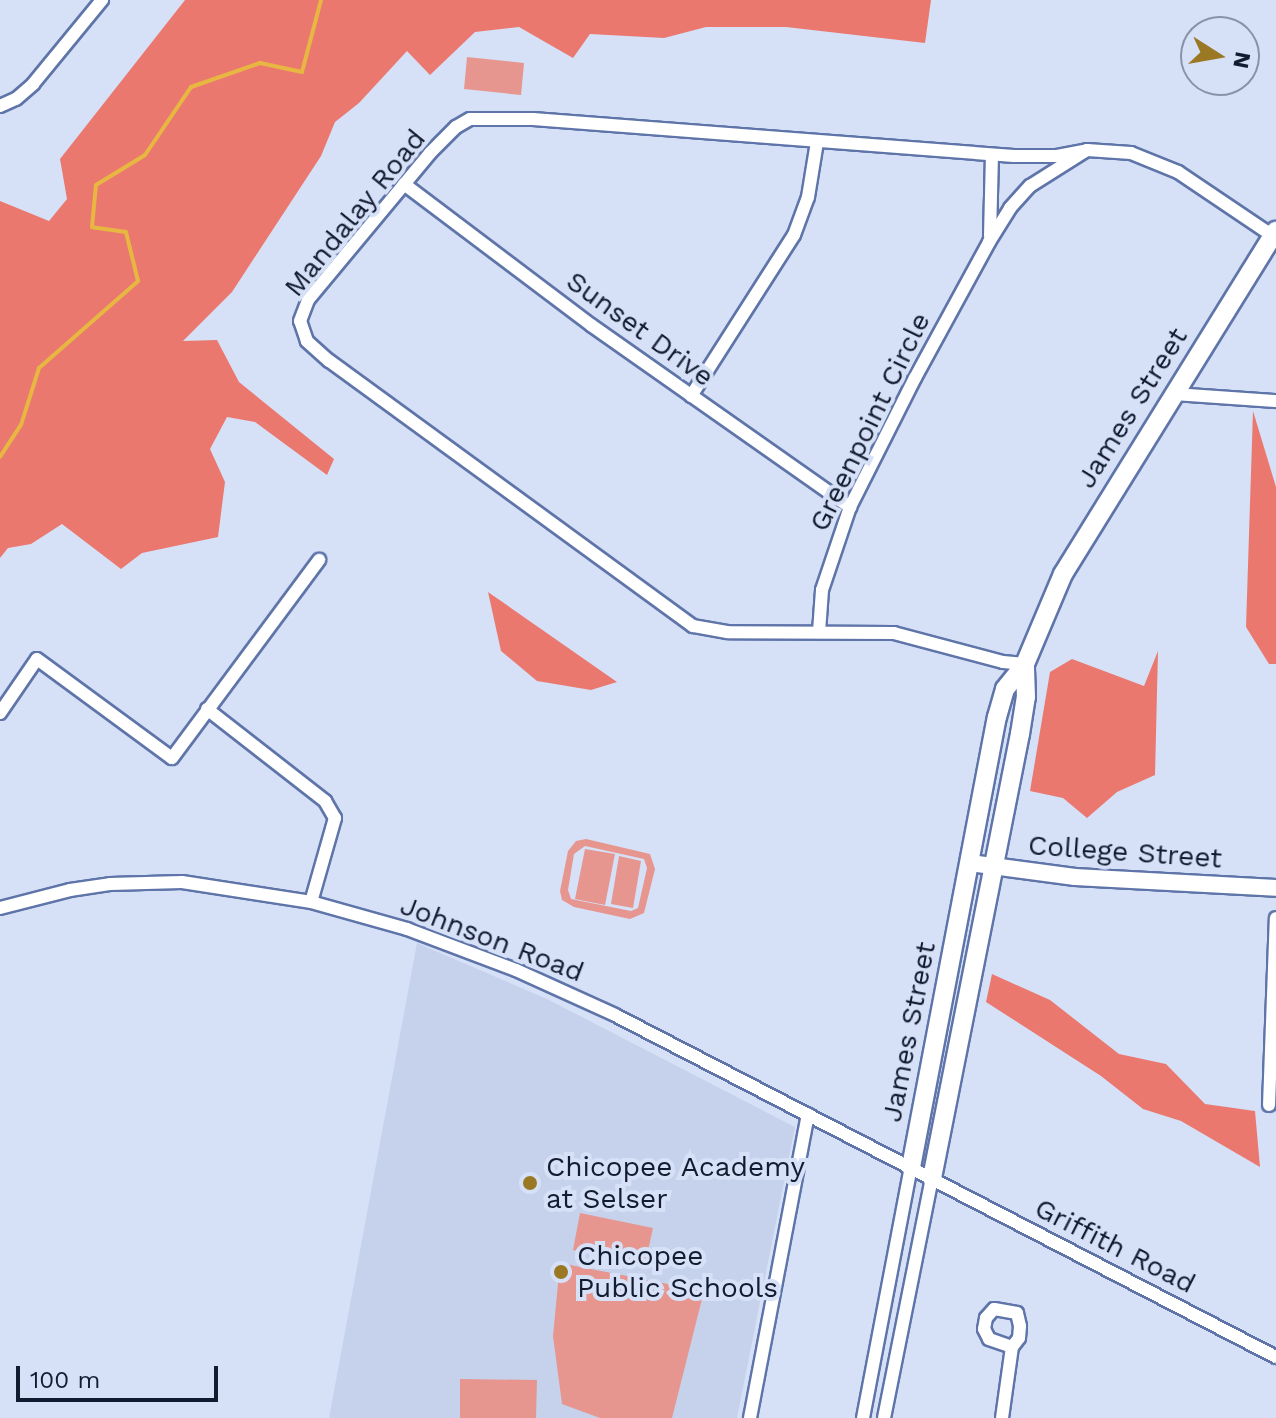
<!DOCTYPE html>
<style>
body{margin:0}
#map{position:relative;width:1276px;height:1418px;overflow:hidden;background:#d6e1f8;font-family:"Work Sans",sans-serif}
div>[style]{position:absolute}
.built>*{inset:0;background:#c6d2ec}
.green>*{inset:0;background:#e6968e}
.forest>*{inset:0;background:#ea786f}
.stream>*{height:4px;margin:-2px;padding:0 2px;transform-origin:2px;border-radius:2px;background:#e7b741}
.roads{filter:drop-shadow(2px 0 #5f75a9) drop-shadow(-2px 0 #5f75a9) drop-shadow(0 2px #5f75a9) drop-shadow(0 -2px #5f75a9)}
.minor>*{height:12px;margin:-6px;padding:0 6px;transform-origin:6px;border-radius:6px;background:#fff}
.tertiary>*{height:16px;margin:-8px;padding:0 8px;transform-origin:8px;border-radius:8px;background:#fff}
.secondary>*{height:18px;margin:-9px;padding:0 9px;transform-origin:9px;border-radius:9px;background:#fff}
.dots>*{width:22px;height:22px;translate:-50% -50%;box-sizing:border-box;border:4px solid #d6e1f8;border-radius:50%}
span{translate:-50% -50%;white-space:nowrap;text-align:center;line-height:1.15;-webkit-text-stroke:8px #d6e1f8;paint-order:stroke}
.street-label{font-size:28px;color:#121b30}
.poi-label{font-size:28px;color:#121b30}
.left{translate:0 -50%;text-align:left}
.north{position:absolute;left:1180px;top:16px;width:80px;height:80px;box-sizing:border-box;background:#d6e1f8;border:2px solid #8892a8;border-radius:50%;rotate:101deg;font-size:22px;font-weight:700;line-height:32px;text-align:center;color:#121b30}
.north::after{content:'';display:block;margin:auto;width:28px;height:36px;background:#9b7924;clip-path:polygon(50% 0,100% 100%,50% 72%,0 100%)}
.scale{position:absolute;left:16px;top:1366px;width:202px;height:36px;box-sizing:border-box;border:4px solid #121b30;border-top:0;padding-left:10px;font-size:24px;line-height:28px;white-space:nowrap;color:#121b30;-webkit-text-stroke:6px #d6e1f8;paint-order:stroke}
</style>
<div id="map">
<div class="built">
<div style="clip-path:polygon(417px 943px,547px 999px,795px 1127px,737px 1418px,329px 1418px)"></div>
</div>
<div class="green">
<div style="clip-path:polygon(467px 57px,524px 63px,521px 95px,464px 89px)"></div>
<div style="clip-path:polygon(evenodd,586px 839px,650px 854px,655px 869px,644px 913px,630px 919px,574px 907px,562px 900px,560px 891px,568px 851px,576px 841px,586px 839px,585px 846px,644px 859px,647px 868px,638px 908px,631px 911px,571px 899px,568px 890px,574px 854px,585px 846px)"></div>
<div style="clip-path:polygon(585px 849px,615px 854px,605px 905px,575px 899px)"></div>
<div style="clip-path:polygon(619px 856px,641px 861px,633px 908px,611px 904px)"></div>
<div style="clip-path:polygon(580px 1213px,653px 1228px,645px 1264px,573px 1250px)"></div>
<div style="clip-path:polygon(560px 1263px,699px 1290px,702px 1299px,672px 1418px,600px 1418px,562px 1404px,553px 1336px)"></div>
<div style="clip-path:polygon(460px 1379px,537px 1380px,536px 1418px,460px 1418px)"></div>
</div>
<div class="forest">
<div style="clip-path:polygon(185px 0,931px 0,925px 43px,786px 27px,706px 27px,664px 38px,590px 34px,573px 58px,519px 27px,475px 32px,430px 75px,407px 51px,359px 103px,335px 122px,321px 156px,232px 292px,183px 341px,217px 340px,239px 382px,334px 459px,327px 475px,255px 422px,227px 417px,210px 449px,225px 482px,218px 537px,142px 553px,121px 569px,62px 524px,31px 544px,8px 548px,0 558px,0 201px,49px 221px,67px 199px,60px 159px)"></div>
<div style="clip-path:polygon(1253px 411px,1276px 487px,1276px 664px,1269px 664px,1246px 627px)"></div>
<div style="clip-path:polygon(488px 592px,617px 682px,591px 690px,537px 681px,501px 651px)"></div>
<div style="clip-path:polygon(1158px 651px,1155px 775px,1117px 792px,1087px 818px,1063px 798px,1030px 791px,1050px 672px,1072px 659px,1144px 686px)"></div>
<div style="clip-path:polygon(992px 974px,1050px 1000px,1119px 1054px,1166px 1064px,1205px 1104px,1255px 1111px,1260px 1167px,1181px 1121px,1143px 1109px,1101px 1076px,986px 1002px)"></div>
</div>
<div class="stream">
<div style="left:0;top:457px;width:38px;rotate:-57deg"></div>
<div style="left:21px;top:425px;width:60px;rotate:-72.5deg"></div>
<div style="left:39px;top:368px;width:132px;rotate:-41.3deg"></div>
<div style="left:138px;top:281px;width:50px;rotate:-103.8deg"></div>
<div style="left:126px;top:232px;width:34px;rotate:-172deg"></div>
<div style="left:92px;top:227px;width:42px;rotate:-84.6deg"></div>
<div style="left:96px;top:185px;width:57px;rotate:-31.5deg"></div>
<div style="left:145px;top:155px;width:82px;rotate:-55.9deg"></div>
<div style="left:191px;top:87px;width:73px;rotate:-19.2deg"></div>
<div style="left:260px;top:63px;width:43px;rotate:12.1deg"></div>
<div style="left:302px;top:72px;width:74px;rotate:-75.2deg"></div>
</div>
<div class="roads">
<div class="minor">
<div style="left:0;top:106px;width:17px;rotate:-24deg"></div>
<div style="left:16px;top:99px;width:23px;rotate:-41deg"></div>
<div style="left:33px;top:84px;width:109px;rotate:-50.6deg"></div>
<div style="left:404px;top:184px;width:234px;rotate:37deg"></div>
<div style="left:591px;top:325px;width:317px;rotate:35.1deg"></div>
<div style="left:990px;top:236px;width:81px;rotate:-88.6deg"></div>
<div style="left:1173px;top:394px;width:103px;rotate:3.9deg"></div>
<div style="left:691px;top:396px;width:191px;rotate:-57.4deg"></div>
<div style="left:794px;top:235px;width:40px;rotate:-69.8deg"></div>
<div style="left:808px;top:197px;width:56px;rotate:-80.7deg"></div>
<div style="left:819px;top:632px;width:42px;rotate:-85.9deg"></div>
<div style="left:822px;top:590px;width:88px;rotate:-71.4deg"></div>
<div style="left:850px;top:507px;width:144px;rotate:-63.3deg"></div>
<div style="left:915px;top:378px;width:155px;rotate:-61.4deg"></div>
<div style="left:989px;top:242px;width:40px;rotate:-58deg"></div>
<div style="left:1010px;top:208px;width:30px;rotate:-48deg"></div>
<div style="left:1030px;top:186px;width:67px;rotate:-32.3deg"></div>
<div style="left:1087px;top:150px;width:44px;rotate:3.9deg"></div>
<div style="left:1131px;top:153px;width:51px;rotate:22deg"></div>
<div style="left:1178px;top:172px;width:115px;rotate:34deg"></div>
<div style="left:1025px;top:664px;width:22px;rotate:-175deg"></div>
<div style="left:1003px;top:662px;width:113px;rotate:-165.1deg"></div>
<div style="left:894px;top:633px;width:167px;rotate:-179.7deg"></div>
<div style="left:727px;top:632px;width:35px;rotate:-170deg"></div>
<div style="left:693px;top:626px;width:450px;rotate:-143.9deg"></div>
<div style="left:329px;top:361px;width:30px;rotate:-138deg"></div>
<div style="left:307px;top:341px;width:21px;rotate:-109deg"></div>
<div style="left:300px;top:321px;width:22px;rotate:-69deg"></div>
<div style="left:308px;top:300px;width:191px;rotate:-50.3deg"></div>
<div style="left:430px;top:153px;width:37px;rotate:-45deg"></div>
<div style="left:456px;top:127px;width:16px;rotate:-30deg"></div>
<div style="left:470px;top:119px;width:63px"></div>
<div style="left:533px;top:119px;width:482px;rotate:4.4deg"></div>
<div style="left:1014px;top:156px;width:43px"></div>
<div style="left:1057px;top:156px;width:31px;rotate:-11deg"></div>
<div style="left:207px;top:709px;width:150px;rotate:37.9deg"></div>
<div style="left:325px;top:801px;width:20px;rotate:60deg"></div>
<div style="left:335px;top:818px;width:87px;rotate:105.9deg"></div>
<div style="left:0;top:713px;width:65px;rotate:-55.6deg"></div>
<div style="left:37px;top:659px;width:167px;rotate:36.3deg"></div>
<div style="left:172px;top:758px;width:247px;rotate:-53.4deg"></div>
<div style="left:0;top:908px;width:72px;rotate:-14.4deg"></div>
<div style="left:70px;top:890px;width:40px;rotate:-8.5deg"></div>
<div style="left:110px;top:884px;width:72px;rotate:-1.6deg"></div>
<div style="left:182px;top:882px;width:131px;rotate:8.8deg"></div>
<div style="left:311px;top:902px;width:100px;rotate:15.7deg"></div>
<div style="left:407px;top:929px;width:116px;rotate:20.6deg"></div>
<div style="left:516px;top:970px;width:109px;rotate:24.4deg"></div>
<div style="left:615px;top:1015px;width:744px;rotate:27.36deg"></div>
<div style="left:1269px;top:1105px;width:187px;rotate:-87.9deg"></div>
<div style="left:750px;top:1418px;width:309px;rotate:-79.2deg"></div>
<div style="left:863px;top:1418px;width:256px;rotate:-79.2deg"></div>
<div style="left:884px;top:1418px;width:245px;rotate:-78.7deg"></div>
<div style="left:1002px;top:1418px;width:72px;rotate:-82deg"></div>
<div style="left:1012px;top:1347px;width:11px;rotate:-52deg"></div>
<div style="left:1019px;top:1338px;width:12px;rotate:-85deg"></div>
<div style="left:1020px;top:1326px;width:13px;rotate:-103deg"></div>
<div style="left:1017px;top:1313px;width:23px;rotate:-170deg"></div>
<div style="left:994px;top:1309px;width:12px;rotate:132deg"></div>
<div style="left:986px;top:1318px;width:11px;rotate:100deg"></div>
<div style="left:984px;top:1329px;width:11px;rotate:63deg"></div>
<div style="left:989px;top:1339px;width:24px;rotate:19deg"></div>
</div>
<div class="tertiary">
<div style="left:970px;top:863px;width:106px;rotate:7.6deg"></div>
<div style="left:1075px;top:877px;width:201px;rotate:3.1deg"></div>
</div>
<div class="secondary">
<div style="left:911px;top:1167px;width:458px;rotate:-79.2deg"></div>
<div style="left:997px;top:717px;width:29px;rotate:-74deg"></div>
<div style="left:1005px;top:689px;width:32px;rotate:-51deg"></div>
<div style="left:1025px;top:664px;width:98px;rotate:-67.1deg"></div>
<div style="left:1063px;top:574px;width:404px;rotate:-58.2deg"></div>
<div style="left:932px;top:1178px;width:453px;rotate:-78.8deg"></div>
<div style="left:1020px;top:734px;width:37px;rotate:-81deg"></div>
<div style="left:1026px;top:697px;width:33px;rotate:-92deg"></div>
</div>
</div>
<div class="dots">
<div style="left:530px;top:1183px;background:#9b7924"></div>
<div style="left:561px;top:1272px;background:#9b7924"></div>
</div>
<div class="street-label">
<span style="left:355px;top:213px;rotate:-51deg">Mandalay Road</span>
<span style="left:640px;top:329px;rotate:36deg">Sunset Drive</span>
<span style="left:1132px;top:408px;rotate:-58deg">James Street</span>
<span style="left:870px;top:422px;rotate:-64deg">Greenpoint Circle</span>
<span style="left:1125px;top:852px;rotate:4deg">College Street</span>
<span style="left:492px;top:939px;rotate:21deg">Johnson Road</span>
<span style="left:909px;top:1032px;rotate:-79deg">James Street</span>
<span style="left:1115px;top:1246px;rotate:27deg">Griffith Road</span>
</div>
<div class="poi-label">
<span class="left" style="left:546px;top:1183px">Chicopee Academy<br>at Selser</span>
<span class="left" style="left:577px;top:1272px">Chicopee<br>Public Schools</span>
</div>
<div class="north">N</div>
<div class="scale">100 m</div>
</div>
